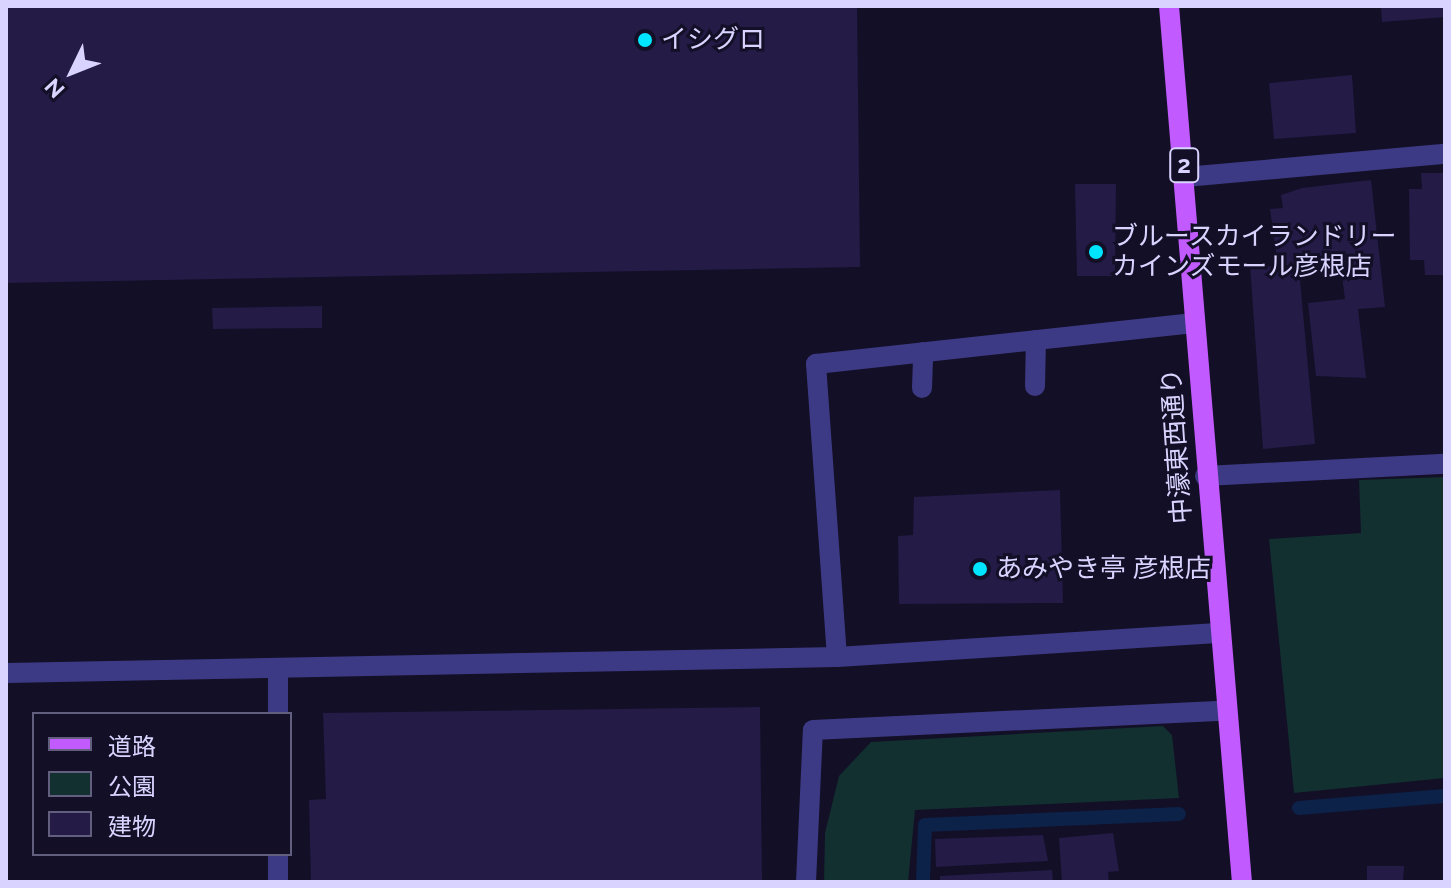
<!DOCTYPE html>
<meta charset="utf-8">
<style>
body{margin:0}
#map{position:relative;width:1451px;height:888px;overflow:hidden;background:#130f26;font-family:Raleway,"Noto Sans JP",sans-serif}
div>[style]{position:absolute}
.green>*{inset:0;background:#12302f}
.stream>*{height:14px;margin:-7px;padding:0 7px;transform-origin:7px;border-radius:7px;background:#0c2248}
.building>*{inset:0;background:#241b47}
.service>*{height:20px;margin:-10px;padding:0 10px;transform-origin:10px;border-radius:10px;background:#3d3a85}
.minor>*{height:20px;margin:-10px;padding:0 10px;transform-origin:10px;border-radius:10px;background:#3d3a85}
.primary>*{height:20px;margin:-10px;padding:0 10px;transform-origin:10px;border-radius:10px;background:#c25bff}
.dots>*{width:22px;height:22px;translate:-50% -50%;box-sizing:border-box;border:4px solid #130f26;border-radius:50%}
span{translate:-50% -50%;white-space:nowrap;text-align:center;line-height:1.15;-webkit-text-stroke:6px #130f26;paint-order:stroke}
.shield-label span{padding:2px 6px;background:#130f26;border:2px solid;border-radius:6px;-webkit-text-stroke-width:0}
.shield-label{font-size:24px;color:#d9d4ff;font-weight:700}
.poi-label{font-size:26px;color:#d9d4ff}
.left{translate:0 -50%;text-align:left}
.street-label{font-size:26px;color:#d9d4ff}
.frame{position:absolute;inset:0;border:8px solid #d9d4ff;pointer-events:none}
.legend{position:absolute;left:32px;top:712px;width:260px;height:144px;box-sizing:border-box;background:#130f26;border:2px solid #625e7d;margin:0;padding:10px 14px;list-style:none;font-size:24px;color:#d9d4ff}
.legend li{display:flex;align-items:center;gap:16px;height:40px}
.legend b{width:40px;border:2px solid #625e7d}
.north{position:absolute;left:32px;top:32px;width:80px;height:80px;-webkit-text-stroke:6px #130f26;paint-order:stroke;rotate:227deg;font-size:22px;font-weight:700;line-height:32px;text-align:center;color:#d9d4ff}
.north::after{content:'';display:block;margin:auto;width:28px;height:36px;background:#d9d4ff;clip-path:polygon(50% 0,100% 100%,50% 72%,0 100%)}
</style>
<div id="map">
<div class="green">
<div style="clip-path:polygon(1445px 477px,1445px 778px,1294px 793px,1269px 539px,1361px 533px,1359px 480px)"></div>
<div style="clip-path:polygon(1163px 726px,1172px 735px,1179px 798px,915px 810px,908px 882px,824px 882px,825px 833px,839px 776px,871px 742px)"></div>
</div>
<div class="stream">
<div style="left:1299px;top:808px;width:146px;rotate:-4.7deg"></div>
<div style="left:923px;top:882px;width:57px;rotate:-88deg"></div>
<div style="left:925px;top:825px;width:254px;rotate:-2.5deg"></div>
</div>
<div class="building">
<div style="clip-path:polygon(6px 6px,857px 6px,860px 267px,6px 283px)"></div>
<div style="clip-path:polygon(1381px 6px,1445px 6px,1445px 17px,1382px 22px)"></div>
<div style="clip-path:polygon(1352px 75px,1356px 133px,1274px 139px,1269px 83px)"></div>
<div style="clip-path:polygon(1421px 173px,1445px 173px,1445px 275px,1425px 275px,1424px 260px,1410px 260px,1409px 189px,1422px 189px)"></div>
<div style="clip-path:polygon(1371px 180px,1385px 307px,1358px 309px,1366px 378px,1316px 376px,1308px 303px,1345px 299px,1340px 261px,1278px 266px,1270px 209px,1283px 208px,1281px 195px,1302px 188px)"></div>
<div style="clip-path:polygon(1075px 184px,1116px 184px,1115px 276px,1077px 276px)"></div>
<div style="clip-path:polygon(1250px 265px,1299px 269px,1315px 444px,1263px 449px)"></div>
<div style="clip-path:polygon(322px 306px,322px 328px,213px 329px,212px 308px)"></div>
<div style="clip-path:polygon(1060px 490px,1063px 603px,899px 604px,898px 536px,913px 535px,914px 497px)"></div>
<div style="clip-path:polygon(760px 707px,762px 882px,311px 882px,309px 800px,326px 799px,323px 713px)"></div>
<div style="clip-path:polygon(1113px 833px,1119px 871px,1108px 872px,1109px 882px,1062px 882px,1059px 838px)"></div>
<div style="clip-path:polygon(1043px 835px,1048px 861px,936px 867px,935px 839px)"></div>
<div style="clip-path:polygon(1367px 866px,1404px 866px,1403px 882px,1367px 882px)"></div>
<div style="clip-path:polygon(1052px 870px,1053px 882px,940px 882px,940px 876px)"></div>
</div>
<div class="service">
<div style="left:1035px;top:386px;width:46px;rotate:-88.8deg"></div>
<div style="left:922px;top:388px;width:36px;rotate:-88deg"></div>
<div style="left:837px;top:657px;width:294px;rotate:-94.1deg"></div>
<div style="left:816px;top:364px;width:380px;rotate:-6.2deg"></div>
<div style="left:6px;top:673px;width:831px;rotate:-1.1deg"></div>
<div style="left:837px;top:657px;width:381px;rotate:-3.6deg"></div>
<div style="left:278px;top:714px;width:44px;rotate:-90deg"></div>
<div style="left:278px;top:882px;width:28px;rotate:-90deg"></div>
<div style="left:806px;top:882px;width:152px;rotate:-87.4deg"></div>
<div style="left:813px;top:730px;width:410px;rotate:-2.7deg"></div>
</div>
<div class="minor">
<div style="left:1185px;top:177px;width:261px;rotate:-5.1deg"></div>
<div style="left:1205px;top:476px;width:240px;rotate:-2.9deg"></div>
</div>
<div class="primary">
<div style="left:1169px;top:6px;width:879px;rotate:85.24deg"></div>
</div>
<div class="dots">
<div style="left:645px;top:40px;background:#00e5ff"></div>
<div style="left:1096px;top:252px;background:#00e5ff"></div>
<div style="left:980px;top:569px;background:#00e5ff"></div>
</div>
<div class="shield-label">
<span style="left:1184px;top:165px">2</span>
</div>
<div class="poi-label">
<span class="left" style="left:661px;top:40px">イシグロ</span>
<span class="left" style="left:1112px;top:252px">ブルースカイランドリー<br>カインズモール彦根店</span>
<span class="left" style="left:996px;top:569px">あみやき亭 彦根店</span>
</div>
<div class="street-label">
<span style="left:1177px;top:446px;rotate:-94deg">中濠東西通り</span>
</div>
<div class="frame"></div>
<ul class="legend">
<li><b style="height:10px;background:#c25bff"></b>道路</li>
<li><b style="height:22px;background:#12302f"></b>公園</li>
<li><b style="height:22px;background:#241b47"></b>建物</li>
</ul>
<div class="north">N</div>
</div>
